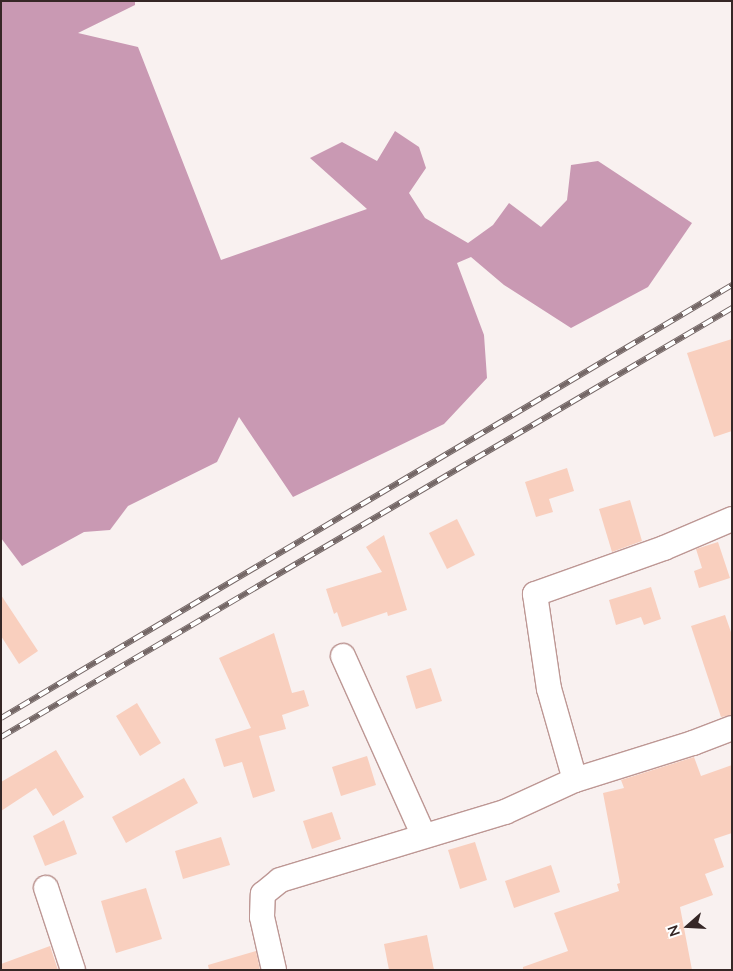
<!DOCTYPE html>
<style>
body{margin:0}
#map{position:relative;width:733px;height:971px;overflow:hidden;background:#f9f1f0;font-family:Lato,sans-serif}
div>[style]{position:absolute}
.water>*{inset:0;background:#c999b3}
.building>*{inset:0;background:#f9cfbe}
.roads{filter:drop-shadow(1px 0 #bd9794) drop-shadow(-1px 0 #bd9794) drop-shadow(0 1px #bd9794) drop-shadow(0 -1px #bd9794)}
.street>*{height:24px;margin:-12px;padding:0 12px;transform-origin:12px;border-radius:12px;background:#fff}
.rail>*{height:5.5px;margin-top:-2.75px;transform-origin:0;background:repeating-linear-gradient(90deg,#fff 0 11px,#746766 0 22px);box-sizing:border-box;border-block:1px solid #746766}
span{translate:-50% -50%;white-space:nowrap;text-align:center;line-height:1.15;-webkit-text-stroke:5px #fff;paint-order:stroke}
.frame{position:absolute;inset:0;border:2px solid #362726;pointer-events:none}
.north{position:absolute;left:663px;top:901px;width:50px;height:50px;-webkit-text-stroke:4px #fff;paint-order:stroke;rotate:251deg;font-size:14px;font-weight:700;line-height:20px;text-align:center;color:#362726}
.north::after{content:'';display:block;margin:auto;width:18px;height:22px;background:#362726;clip-path:polygon(50% 0,100% 100%,50% 72%,0 100%)}
</style>
<div id="map">
<div class="water">
<div style="clip-path:polygon(1px 1px,135px 1px,135px 5px,78px 33px,138px 47px,221px 260px,367px 209px,310px 158px,342px 142px,377px 161px,395px 131px,419px 147px,426px 168px,409px 193px,425px 218px,468px 243px,493px 225px,509px 203px,541px 227px,567px 200px,571px 165px,598px 161px,692px 223px,648px 287px,571px 328px,504px 285px,471px 257px,457px 263px,484px 335px,487px 378px,444px 424px,293px 497px,239px 417px,217px 462px,128px 506px,110px 530px,84px 532px,22px 566px,1px 538px)"></div>
</div>
<div class="building">
<div style="clip-path:polygon(732px 339px,732px 431px,714px 437px,687px 353px)"></div>
<div style="clip-path:polygon(567px 468px,574px 491px,549px 499px,553px 512px,536px 517px,525px 482px)"></div>
<div style="clip-path:polygon(630px 500px,642px 541px,612px 552px,599px 509px)"></div>
<div style="clip-path:polygon(457px 519px,475px 555px,447px 569px,429px 533px)"></div>
<div style="clip-path:polygon(384px 535px,407px 610px,388px 616px,387px 612px,342px 627px,337px 612px,334px 614px,326px 589px,382px 572px,366px 547px)"></div>
<div style="clip-path:polygon(718px 542px,730px 578px,699px 588px,694px 571px,702px 568px,696px 549px)"></div>
<div style="clip-path:polygon(651px 587px,661px 619px,644px 625px,641px 617px,616px 625px,609px 600px)"></div>
<div style="clip-path:polygon(1px 595px,38px 651px,19px 664px,1px 636px)"></div>
<div style="clip-path:polygon(725px 615px,732px 635px,732px 715px,721px 717px,691px 626px)"></div>
<div style="clip-path:polygon(274px 633px,292px 693px,304px 690px,309px 706px,282px 715px,286px 729px,259px 736px,275px 791px,253px 798px,242px 762px,224px 767px,215px 739px,251px 728px,219px 658px)"></div>
<div style="clip-path:polygon(431px 668px,442px 701px,416px 709px,406px 676px)"></div>
<div style="clip-path:polygon(137px 703px,161px 743px,140px 756px,116px 716px)"></div>
<div style="clip-path:polygon(56px 750px,84px 797px,53px 816px,36px 788px,1px 811px,1px 782px)"></div>
<div style="clip-path:polygon(367px 756px,376px 785px,341px 796px,332px 767px)"></div>
<div style="clip-path:polygon(694px 757px,701px 776px,732px 765px,732px 833px,714px 839px,724px 867px,705px 874px,713px 895px,680px 907px,692px 970px,523px 970px,523px 967px,568px 951px,554px 913px,619px 891px,617px 884px,620px 883px,603px 793px,624px 788px,621px 780px)"></div>
<div style="clip-path:polygon(184px 778px,198px 803px,126px 843px,112px 817px)"></div>
<div style="clip-path:polygon(332px 812px,341px 839px,312px 849px,303px 821px)"></div>
<div style="clip-path:polygon(64px 820px,77px 854px,45px 866px,33px 836px)"></div>
<div style="clip-path:polygon(221px 837px,230px 865px,183px 879px,175px 851px)"></div>
<div style="clip-path:polygon(475px 842px,487px 880px,460px 889px,448px 850px)"></div>
<div style="clip-path:polygon(551px 865px,560px 892px,514px 908px,505px 881px)"></div>
<div style="clip-path:polygon(146px 888px,162px 939px,116px 953px,101px 901px)"></div>
<div style="clip-path:polygon(427px 935px,434px 970px,389px 970px,384px 944px)"></div>
<div style="clip-path:polygon(50px 946px,58px 970px,1px 970px,1px 964px)"></div>
<div style="clip-path:polygon(256px 951px,260px 970px,209px 970px,208px 965px)"></div>
</div>
<div class="roads">
<div class="street">
<div style="left:343px;top:656px;width:195px;rotate:65.8deg"></div>
<div style="left:575px;top:780px;width:95px;rotate:-105.9deg"></div>
<div style="left:549px;top:689px;width:96px;rotate:-98.4deg"></div>
<div style="left:535px;top:594px;width:137px;rotate:-19.6deg"></div>
<div style="left:664px;top:548px;width:74px;rotate:-23.1deg"></div>
<div style="left:46px;top:888px;width:86px;rotate:71.8deg"></div>
<div style="left:274px;top:970px;width:54px;rotate:-102.8deg"></div>
<div style="left:262px;top:917px;width:23px;rotate:-88deg"></div>
<div style="left:263px;top:894px;width:22px;rotate:-39deg"></div>
<div style="left:280px;top:880px;width:235px;rotate:-16.8deg"></div>
<div style="left:505px;top:812px;width:77px;rotate:-24.6deg"></div>
<div style="left:575px;top:780px;width:124px;rotate:-17.4deg"></div>
<div style="left:693px;top:743px;width:42px;rotate:-21deg"></div>
</div>
</div>
<div class="rail">
<div style="left:1px;top:718px;width:850px;rotate:-30.64deg"></div>
<div style="left:1px;top:737px;width:848px;rotate:-30.41deg"></div>
</div>
<div class="frame"></div>
<div class="north">N</div>
</div>
